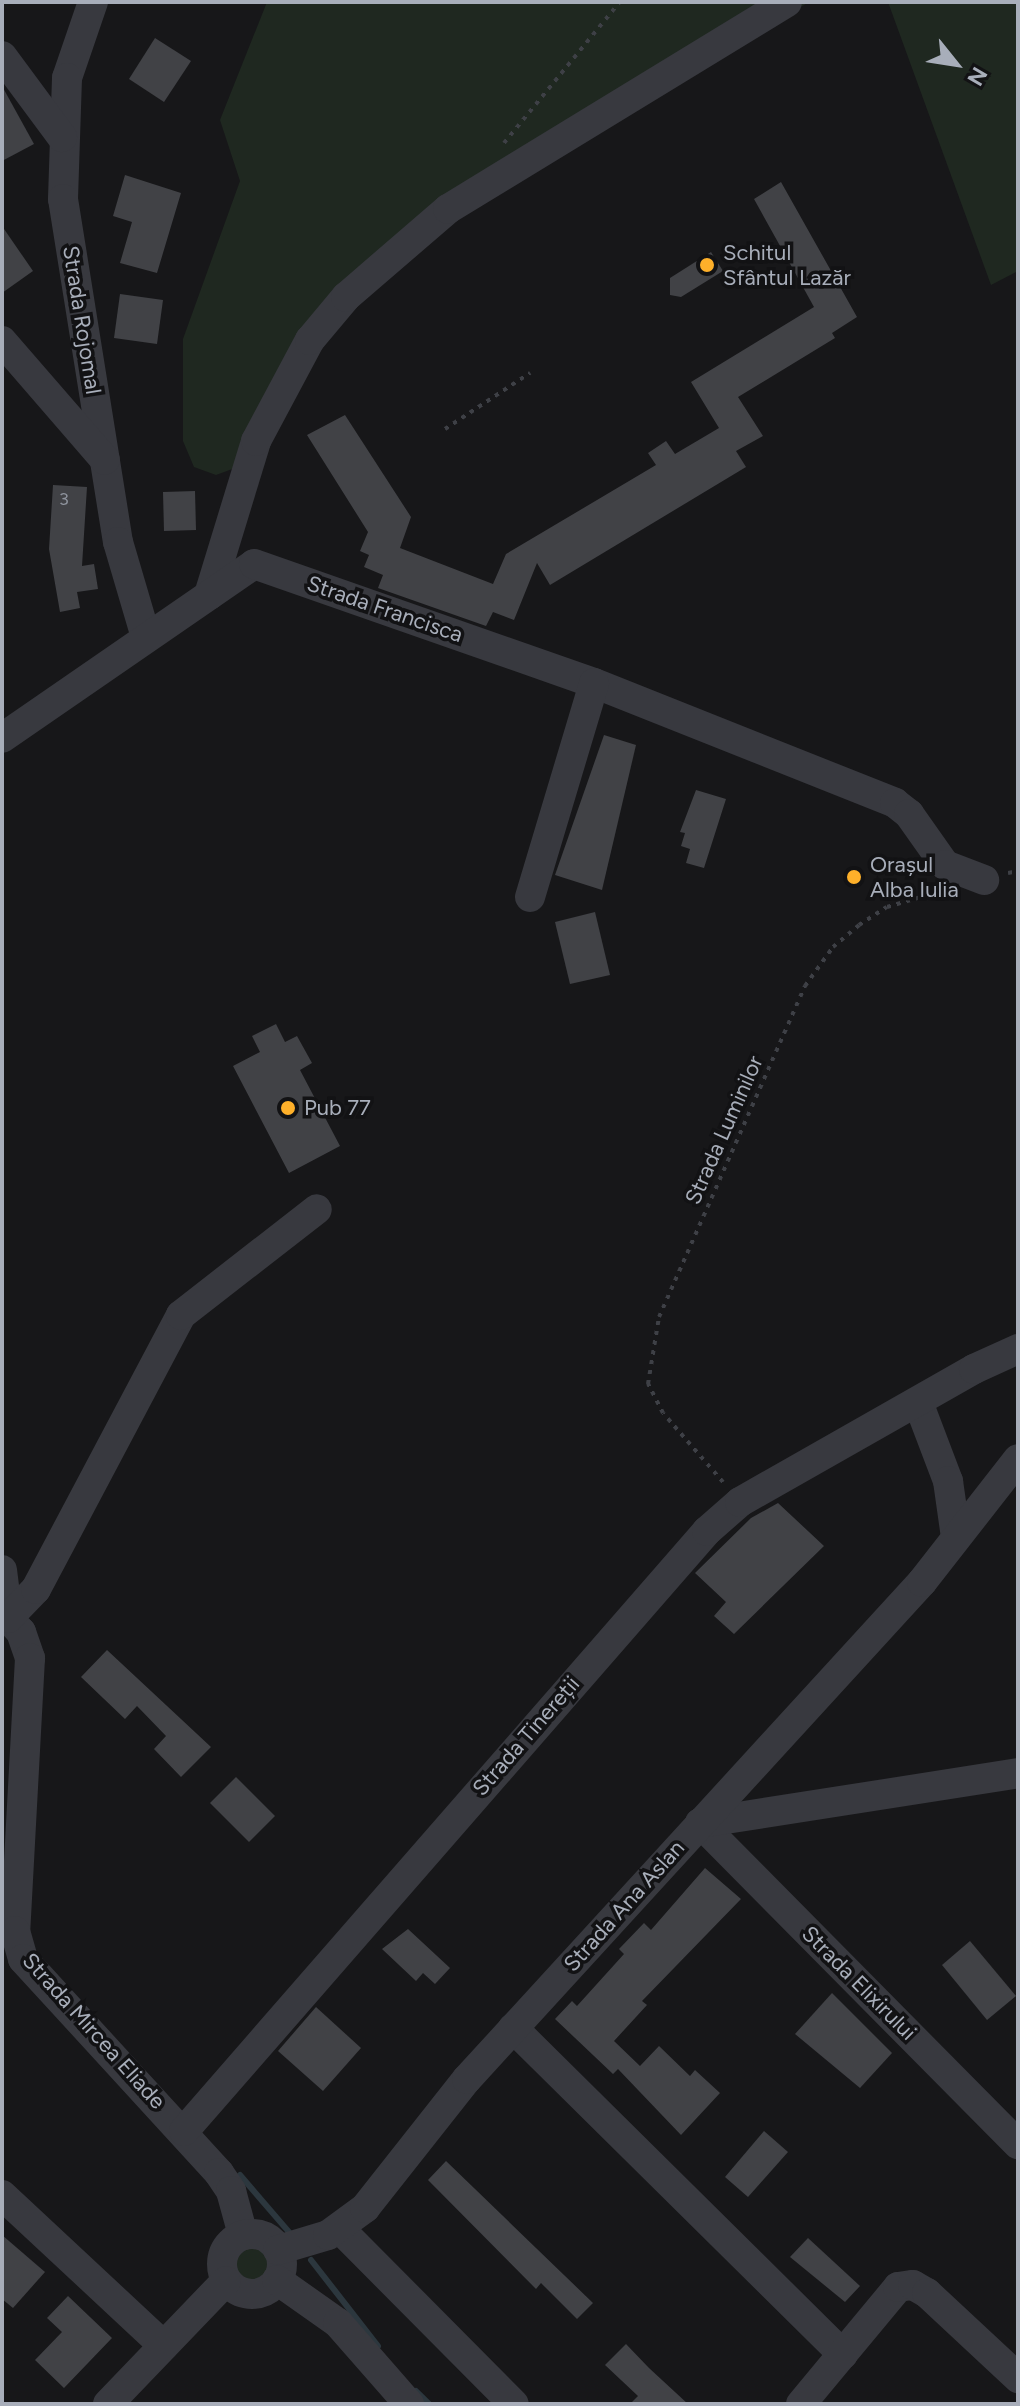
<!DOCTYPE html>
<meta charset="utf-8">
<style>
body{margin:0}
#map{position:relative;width:1020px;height:2406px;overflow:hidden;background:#171719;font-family:Figtree,sans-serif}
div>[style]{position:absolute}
.green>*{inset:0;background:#1f2820}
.round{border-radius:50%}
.stream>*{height:6px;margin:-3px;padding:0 3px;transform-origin:3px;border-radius:3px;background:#2c373e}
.building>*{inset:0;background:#414246}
.path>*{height:4px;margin-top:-2px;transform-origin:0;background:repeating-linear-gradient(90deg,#3e4046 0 4px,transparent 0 10px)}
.minor>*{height:30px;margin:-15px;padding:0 15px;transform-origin:15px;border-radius:15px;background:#38393f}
.minor>.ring{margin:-15px;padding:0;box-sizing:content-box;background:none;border:30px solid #38393f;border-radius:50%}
.dots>*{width:22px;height:22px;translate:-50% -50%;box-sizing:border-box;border:4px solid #121214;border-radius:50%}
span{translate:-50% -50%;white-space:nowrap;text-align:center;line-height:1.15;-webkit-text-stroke:7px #121214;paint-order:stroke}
.number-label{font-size:18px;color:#8e939d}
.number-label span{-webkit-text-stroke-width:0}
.poi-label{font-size:22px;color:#a8aeba}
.left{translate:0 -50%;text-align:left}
.street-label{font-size:22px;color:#a8aeba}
.frame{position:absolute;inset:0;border:4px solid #a8aeba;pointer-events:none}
.north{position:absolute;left:916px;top:24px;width:80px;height:80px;-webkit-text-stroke:6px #121214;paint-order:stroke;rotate:120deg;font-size:22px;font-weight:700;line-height:32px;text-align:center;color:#a8aeba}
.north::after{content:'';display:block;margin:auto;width:28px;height:36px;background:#a8aeba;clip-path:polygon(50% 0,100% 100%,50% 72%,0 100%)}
</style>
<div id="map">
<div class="green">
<div style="clip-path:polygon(267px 2px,809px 2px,471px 204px,369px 284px,235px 468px,216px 475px,194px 467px,183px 441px,183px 339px,240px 181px,220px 120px)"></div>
<div style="clip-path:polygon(888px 2px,1018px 2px,1018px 271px,991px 285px)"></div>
<div class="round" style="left:231px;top:2244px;width:40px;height:40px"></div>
</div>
<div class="stream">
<div style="left:240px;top:2175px;width:75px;rotate:49.3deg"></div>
<div style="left:311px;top:2260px;width:109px;rotate:52.1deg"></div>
<div style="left:416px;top:2391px;width:18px;rotate:45deg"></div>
</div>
<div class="building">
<div style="clip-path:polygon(155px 38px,191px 61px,164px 102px,129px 79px)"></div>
<div style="clip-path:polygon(2px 86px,34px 144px,2px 161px)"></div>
<div style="clip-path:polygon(125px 175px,181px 193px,157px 273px,120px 263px,132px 222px,113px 216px)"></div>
<div style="clip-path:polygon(781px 182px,857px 317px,832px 333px,835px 338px,738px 397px,763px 436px,736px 451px,746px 467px,550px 585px,537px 563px,514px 620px,493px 612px,486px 626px,378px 588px,383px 575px,364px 567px,369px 555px,360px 551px,368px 532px,307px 435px,345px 415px,411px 517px,400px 548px,493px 584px,506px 554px,656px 465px,648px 453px,666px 441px,675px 454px,719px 428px,691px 382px,814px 307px,754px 199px)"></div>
<div style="clip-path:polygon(2px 226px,33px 271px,2px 293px)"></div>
<div style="clip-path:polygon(711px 252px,723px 271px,681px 297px,670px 295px,670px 278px)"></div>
<div style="clip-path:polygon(120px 294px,163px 300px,157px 344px,114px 338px)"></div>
<div style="clip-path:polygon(53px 485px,87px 487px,82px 566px,94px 564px,98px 589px,77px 592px,80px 608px,60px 612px,49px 549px)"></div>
<div style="clip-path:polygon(195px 491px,196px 530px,164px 531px,163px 492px)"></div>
<div style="clip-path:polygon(604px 735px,636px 745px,602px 890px,555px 875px)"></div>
<div style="clip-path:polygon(696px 790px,726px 799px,704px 868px,686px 863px,690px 849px,681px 846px,685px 833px,680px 832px)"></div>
<div style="clip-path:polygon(595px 912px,610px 975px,570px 984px,555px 922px)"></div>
<div style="clip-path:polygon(276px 1024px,285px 1042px,297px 1036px,312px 1063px,300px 1070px,340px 1146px,289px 1173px,233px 1066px,260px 1052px,252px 1036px)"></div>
<div style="clip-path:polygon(778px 1503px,824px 1546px,734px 1634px,714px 1616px,726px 1602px,695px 1573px,751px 1518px)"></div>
<div style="clip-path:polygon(107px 1650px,211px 1747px,181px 1777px,154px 1749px,166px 1736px,137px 1706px,125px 1719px,81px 1677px)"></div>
<div style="clip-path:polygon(236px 1777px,275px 1816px,249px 1842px,210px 1803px)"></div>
<div style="clip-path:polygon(705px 1868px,741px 1899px,642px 2001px,647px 2005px,614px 2041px,640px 2066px,659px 2046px,690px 2076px,695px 2070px,720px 2093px,681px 2135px,618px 2069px,613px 2074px,555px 2019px,572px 2001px,577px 2006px,624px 1954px,619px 1949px,644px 1923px,651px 1930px)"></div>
<div style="clip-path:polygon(408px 1929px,450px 1968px,435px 1984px,423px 1973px,416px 1981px,382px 1949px)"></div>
<div style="clip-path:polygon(970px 1941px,1016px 1996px,987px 2020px,942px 1965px)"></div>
<div style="clip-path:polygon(832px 1993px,892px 2053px,860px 2088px,795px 2034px)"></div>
<div style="clip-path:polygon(316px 2007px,361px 2048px,323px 2091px,278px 2051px)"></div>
<div style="clip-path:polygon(764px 2131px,788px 2152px,748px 2197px,725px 2177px)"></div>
<div style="clip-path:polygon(446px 2161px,593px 2303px,577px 2319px,541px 2283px,536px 2289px,428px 2180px)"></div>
<div style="clip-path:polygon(2px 2235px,45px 2272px,13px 2308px,2px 2299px)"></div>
<div style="clip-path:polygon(808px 2238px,860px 2286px,845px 2302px,790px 2257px)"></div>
<div style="clip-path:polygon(68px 2296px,112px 2338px,64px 2388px,35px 2360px,62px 2332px,47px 2318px)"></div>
<div style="clip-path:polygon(626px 2344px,649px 2368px,688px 2404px,630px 2404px,638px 2396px,605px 2365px)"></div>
</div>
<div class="path">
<div style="left:504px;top:143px;width:183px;rotate:-50.6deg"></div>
<div style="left:445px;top:429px;width:102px;rotate:-33.4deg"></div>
<div style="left:1008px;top:873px;width:10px;rotate:-11deg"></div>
<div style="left:723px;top:1482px;width:91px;rotate:-131deg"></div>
<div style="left:663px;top:1413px;width:33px;rotate:-117deg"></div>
<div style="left:648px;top:1384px;width:68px;rotate:-80.7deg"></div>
<div style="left:659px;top:1317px;width:362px;rotate:-66.2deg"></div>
<div style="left:805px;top:986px;width:48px;rotate:-54.3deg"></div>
<div style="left:833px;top:947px;width:34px;rotate:-40deg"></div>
<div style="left:859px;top:925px;width:33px;rotate:-33deg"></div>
<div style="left:887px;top:907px;width:56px;rotate:-16.5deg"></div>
</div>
<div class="minor">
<div style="left:93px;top:2px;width:80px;rotate:108.9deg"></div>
<div style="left:67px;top:78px;width:121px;rotate:91.9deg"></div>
<div style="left:63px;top:199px;width:347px;rotate:80.9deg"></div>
<div style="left:118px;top:542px;width:99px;rotate:73.6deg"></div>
<div style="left:2px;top:56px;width:101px;rotate:53.5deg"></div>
<div style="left:2px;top:341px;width:157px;rotate:49.1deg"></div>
<div style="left:209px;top:595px;width:161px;rotate:-73deg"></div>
<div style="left:256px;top:441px;width:115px;rotate:-61.9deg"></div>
<div style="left:310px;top:340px;width:56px;rotate:-50.1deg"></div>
<div style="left:346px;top:297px;width:135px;rotate:-40.8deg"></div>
<div style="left:448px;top:209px;width:397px;rotate:-31.4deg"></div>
<div style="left:2px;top:738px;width:306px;rotate:-34.6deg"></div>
<div style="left:254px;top:564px;width:360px;rotate:19.3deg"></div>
<div style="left:594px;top:683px;width:324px;rotate:21.7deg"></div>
<div style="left:895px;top:803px;width:18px;rotate:38deg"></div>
<div style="left:909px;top:814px;width:62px;rotate:54.8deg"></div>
<div style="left:945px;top:865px;width:42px;rotate:21deg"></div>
<div style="left:530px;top:897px;width:223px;rotate:-73.3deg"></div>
<div style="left:918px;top:1402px;width:85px;rotate:69.2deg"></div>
<div style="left:948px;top:1481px;width:57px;rotate:81.9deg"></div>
<div style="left:2px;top:1570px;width:48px;rotate:82.9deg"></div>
<div style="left:8px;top:1618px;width:19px;rotate:47deg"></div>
<div style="left:21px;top:1632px;width:28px;rotate:71deg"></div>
<div style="left:30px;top:1658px;width:273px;rotate:93.1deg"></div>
<div style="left:15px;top:1931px;width:29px;rotate:74deg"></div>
<div style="left:23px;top:1959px;width:290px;rotate:47.5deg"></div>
<div style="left:219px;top:2173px;width:22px;rotate:56deg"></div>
<div style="left:231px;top:2191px;width:46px;rotate:74.7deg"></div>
<div style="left:2px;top:1617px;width:6px;rotate:9deg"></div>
<div style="left:8px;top:1618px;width:40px;rotate:-46deg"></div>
<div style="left:36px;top:1589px;width:310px;rotate:-62.1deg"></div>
<div style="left:181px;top:1315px;width:172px;rotate:-37.9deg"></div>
<div style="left:700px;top:1823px;width:452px;rotate:45.3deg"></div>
<div style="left:700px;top:1823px;width:322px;rotate:-8.9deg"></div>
<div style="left:513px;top:2028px;width:464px;rotate:44.7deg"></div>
<div style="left:184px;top:2131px;width:796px;rotate:-48.92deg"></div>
<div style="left:707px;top:1531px;width:44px;rotate:-41.3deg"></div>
<div style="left:740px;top:1502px;width:269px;rotate:-29.6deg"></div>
<div style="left:974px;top:1369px;width:48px;rotate:-24.4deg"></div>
<div style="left:2px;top:2195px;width:221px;rotate:43deg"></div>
<div style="left:339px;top:2228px;width:248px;rotate:45.2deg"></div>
<div class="ring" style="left:222px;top:2234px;width:30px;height:30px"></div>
<div style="left:278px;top:2250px;width:52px;rotate:-16.7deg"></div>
<div style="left:328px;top:2235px;width:46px;rotate:-36.1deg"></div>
<div style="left:365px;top:2208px;width:164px;rotate:-51.7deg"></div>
<div style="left:467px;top:2079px;width:674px;rotate:-47.53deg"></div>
<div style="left:922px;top:1582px;width:156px;rotate:-52deg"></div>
<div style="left:277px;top:2280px;width:75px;rotate:35.2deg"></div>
<div style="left:338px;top:2323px;width:108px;rotate:48.8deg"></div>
<div style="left:108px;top:2404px;width:170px;rotate:-46.2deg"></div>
<div style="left:801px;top:2404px;width:152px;rotate:-50.3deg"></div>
<div style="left:898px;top:2287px;width:15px;rotate:-8deg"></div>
<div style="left:913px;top:2285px;width:16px;rotate:30deg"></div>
<div style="left:927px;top:2293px;width:125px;rotate:43deg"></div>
</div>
<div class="dots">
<div style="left:707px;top:265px;background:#feb02a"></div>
<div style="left:854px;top:877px;background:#feb02a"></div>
<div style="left:288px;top:1108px;background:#feb02a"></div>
</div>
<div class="number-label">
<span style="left:64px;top:499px">3</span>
</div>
<div class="poi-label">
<span class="left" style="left:723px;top:265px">Schitul<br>Sfântul Lazăr</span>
<span class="left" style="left:870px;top:877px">Orașul<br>Alba Iulia</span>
<span class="left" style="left:304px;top:1108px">Pub 77</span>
</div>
<div class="street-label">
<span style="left:82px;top:320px;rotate:81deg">Strada Rojomal</span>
<span style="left:385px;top:609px;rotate:19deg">Strada Francisca</span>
<span style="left:724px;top:1130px;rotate:-66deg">Strada Luminilor</span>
<span style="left:526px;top:1736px;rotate:-49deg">Strada Tinereții</span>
<span style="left:624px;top:1906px;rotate:-48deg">Strada Ana Aslan</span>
<span style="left:859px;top:1983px;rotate:45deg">Strada Elixirului</span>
<span style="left:94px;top:2031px;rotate:48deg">Strada Mircea Eliade</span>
</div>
<div class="frame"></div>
<div class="north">N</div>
</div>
